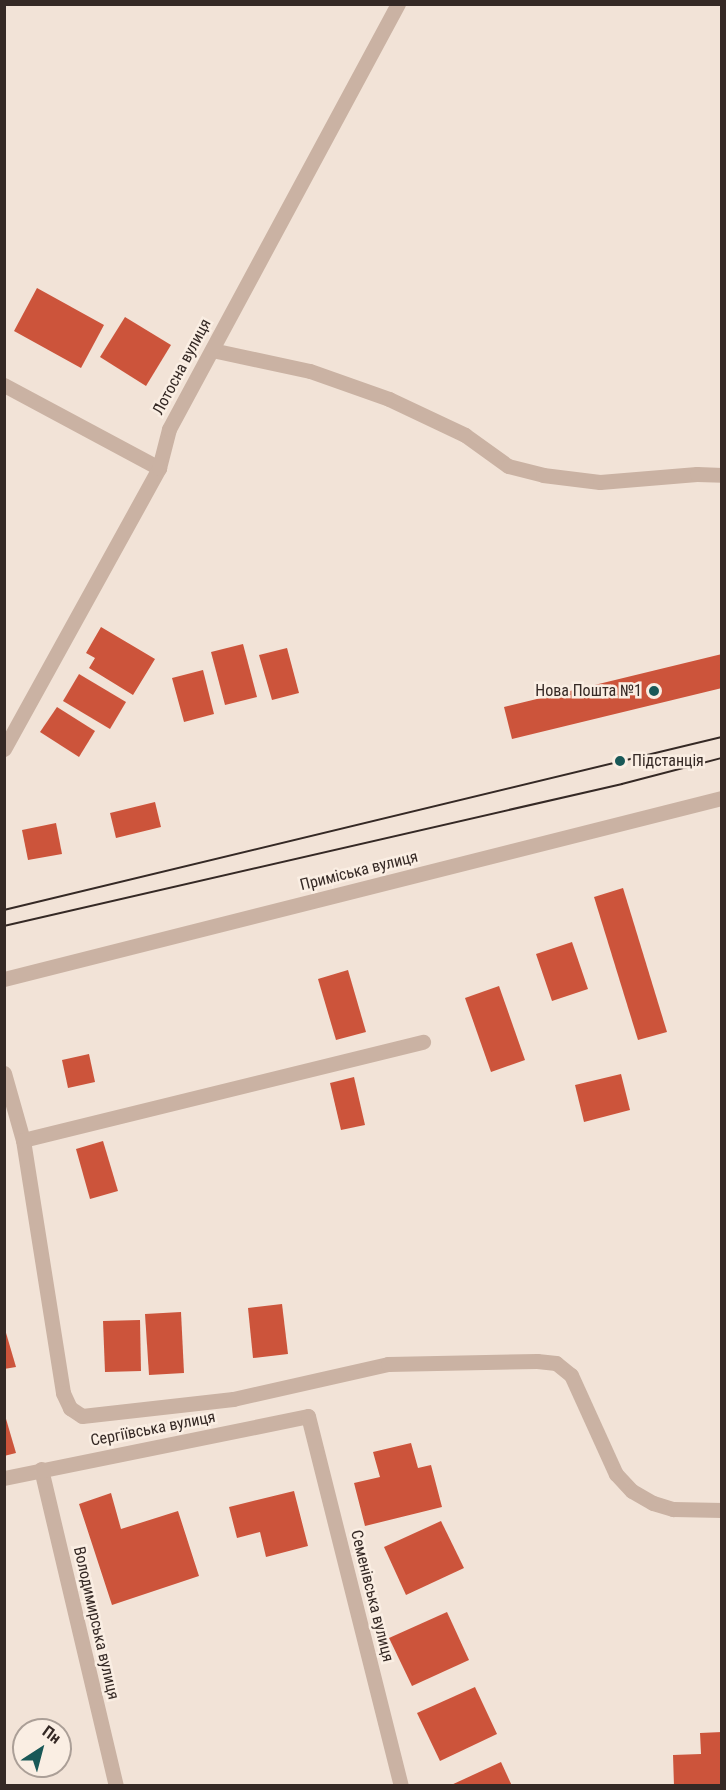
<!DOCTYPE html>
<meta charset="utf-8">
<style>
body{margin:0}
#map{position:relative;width:726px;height:1790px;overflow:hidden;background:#f2e3d7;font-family:"Roboto Condensed",sans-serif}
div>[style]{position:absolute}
.building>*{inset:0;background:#cc543b}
.service>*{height:15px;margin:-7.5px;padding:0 7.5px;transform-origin:7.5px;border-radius:7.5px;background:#cab2a3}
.minor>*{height:15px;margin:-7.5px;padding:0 7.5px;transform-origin:7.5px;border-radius:7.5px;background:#cab2a3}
.tertiary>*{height:15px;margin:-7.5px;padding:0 7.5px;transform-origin:7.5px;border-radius:7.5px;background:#cab2a3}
.tram>*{height:1.5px;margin:-0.75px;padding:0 0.75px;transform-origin:0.75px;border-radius:0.75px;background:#352925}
.dots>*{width:16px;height:16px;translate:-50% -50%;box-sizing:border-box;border:3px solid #faeee3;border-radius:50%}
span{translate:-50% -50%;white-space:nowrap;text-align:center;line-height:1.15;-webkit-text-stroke:5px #faeee3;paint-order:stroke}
.street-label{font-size:16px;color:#352925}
.poi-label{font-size:16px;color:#352925}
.right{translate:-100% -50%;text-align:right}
.left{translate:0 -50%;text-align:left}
.frame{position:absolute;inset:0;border:6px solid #352925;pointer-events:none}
.north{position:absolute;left:12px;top:1718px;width:60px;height:60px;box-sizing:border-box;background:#faeee3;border:2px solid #ab9f97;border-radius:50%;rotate:36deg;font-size:16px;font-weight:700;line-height:24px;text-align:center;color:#352925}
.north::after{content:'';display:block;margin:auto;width:21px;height:27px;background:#195857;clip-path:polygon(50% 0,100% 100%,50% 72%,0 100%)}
</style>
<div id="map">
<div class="building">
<div style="clip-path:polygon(37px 288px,104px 325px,81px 368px,14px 331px)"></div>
<div style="clip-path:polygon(125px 317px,171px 345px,146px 386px,100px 357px)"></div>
<div style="clip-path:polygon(101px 627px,155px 659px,133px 695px,89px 668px,95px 658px,86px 653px)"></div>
<div style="clip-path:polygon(243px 644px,257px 697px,225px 705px,211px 652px)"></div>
<div style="clip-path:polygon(287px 648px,299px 693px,272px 700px,259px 655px)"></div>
<div style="clip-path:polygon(722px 654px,722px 688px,512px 739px,504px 707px)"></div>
<div style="clip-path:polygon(203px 670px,214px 714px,184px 722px,172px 678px)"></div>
<div style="clip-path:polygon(79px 674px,126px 702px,110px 729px,63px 701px)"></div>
<div style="clip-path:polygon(57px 707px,95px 731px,79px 757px,40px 732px)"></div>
<div style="clip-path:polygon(155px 802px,161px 827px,116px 838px,110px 813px)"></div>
<div style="clip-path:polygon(56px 823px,62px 854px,28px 860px,22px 830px)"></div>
<div style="clip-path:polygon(623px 888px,667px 1032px,638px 1040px,594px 897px)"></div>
<div style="clip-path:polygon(572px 942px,588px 989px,552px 1001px,536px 954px)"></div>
<div style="clip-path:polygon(348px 970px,366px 1032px,336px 1040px,318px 979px)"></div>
<div style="clip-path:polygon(499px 986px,525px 1060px,491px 1072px,465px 998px)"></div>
<div style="clip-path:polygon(89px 1054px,95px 1082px,68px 1088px,62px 1060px)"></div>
<div style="clip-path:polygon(621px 1074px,630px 1110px,584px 1122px,575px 1085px)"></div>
<div style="clip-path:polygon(354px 1077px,365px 1125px,341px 1130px,330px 1083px)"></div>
<div style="clip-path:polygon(103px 1141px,118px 1191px,90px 1199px,76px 1149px)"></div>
<div style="clip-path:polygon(282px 1304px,288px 1354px,253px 1358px,248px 1308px)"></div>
<div style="clip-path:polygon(181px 1312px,184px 1373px,149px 1375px,145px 1314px)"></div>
<div style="clip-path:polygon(140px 1320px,141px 1371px,105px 1372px,103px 1321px)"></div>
<div style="clip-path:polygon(4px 1326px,16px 1367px,4px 1369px)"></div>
<div style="clip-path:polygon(4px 1412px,16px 1453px,4px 1456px)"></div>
<div style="clip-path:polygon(411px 1443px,418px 1468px,431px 1465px,442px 1507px,365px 1526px,354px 1483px,380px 1477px,373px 1452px)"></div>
<div style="clip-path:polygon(294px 1491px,308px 1546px,266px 1557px,260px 1532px,237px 1538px,229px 1507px)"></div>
<div style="clip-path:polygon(111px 1493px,121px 1529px,178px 1511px,199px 1576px,112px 1605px,79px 1504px)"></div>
<div style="clip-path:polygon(441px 1521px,464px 1568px,406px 1595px,384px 1547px)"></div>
<div style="clip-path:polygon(447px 1612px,469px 1660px,412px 1686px,389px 1638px)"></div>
<div style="clip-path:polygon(475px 1687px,497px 1734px,440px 1761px,417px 1713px)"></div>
<div style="clip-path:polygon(722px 1732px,722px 1786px,674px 1786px,673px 1755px,701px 1754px,700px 1733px)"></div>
<div style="clip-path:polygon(501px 1762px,512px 1786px,449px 1786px)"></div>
</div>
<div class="service">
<div style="left:212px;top:350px;width:100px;rotate:12.1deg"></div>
<div style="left:310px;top:371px;width:84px;rotate:19.5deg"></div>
<div style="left:389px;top:399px;width:84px;rotate:25.3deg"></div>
<div style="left:465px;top:435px;width:53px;rotate:35.8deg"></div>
<div style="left:508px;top:466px;width:36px;rotate:14deg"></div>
<div style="left:543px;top:475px;width:57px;rotate:7deg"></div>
<div style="left:600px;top:482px;width:97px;rotate:-4.7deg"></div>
<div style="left:697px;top:474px;width:25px;rotate:2deg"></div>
</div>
<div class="minor">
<div style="left:4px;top:385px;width:176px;rotate:28.2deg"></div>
<div style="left:4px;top:749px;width:321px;rotate:-61.1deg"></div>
<div style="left:159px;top:468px;width:40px;rotate:-75.6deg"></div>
<div style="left:169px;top:429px;width:483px;rotate:-61.7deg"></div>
<div style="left:4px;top:1073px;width:70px;rotate:74.2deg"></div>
<div style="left:23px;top:1140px;width:256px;rotate:81deg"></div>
<div style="left:63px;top:1393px;width:17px;rotate:65deg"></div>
<div style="left:70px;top:1408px;width:14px;rotate:34deg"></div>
<div style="left:82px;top:1416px;width:152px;rotate:-6.4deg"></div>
<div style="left:233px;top:1399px;width:159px;rotate:-12.7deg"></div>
<div style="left:388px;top:1364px;width:149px;rotate:-1.2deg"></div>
<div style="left:537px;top:1361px;width:19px;rotate:6deg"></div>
<div style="left:556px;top:1363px;width:19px;rotate:39deg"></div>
<div style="left:571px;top:1375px;width:109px;rotate:65.6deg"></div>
<div style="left:616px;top:1474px;width:23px;rotate:47deg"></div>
<div style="left:632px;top:1491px;width:24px;rotate:30deg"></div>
<div style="left:653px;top:1503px;width:21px;rotate:17deg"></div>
<div style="left:673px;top:1509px;width:49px;rotate:1.2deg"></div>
<div style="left:23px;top:1140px;width:412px;rotate:-13.8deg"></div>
<div style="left:41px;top:1469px;width:326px;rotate:76.7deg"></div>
<div style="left:4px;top:1478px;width:310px;rotate:-11.5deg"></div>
<div style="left:308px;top:1416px;width:382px;rotate:75.9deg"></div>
</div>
<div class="tertiary">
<div style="left:4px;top:979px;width:740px;rotate:-14.15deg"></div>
</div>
<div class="tram">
<div style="left:4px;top:910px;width:739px;rotate:-13.55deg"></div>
<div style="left:4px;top:926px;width:634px;rotate:-12.94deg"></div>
<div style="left:622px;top:784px;width:103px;rotate:-14.6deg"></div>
</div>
<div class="dots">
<div style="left:654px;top:691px;background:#195857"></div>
<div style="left:620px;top:761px;background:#195857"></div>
</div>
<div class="street-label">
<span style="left:182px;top:367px;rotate:-62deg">Лотосна вулиця</span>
<span style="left:359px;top:871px;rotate:-14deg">Приміська вулиця</span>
<span style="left:153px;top:1429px;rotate:-11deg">Сергіївська вулиця</span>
<span style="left:372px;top:1596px;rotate:76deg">Семенівська вулиця</span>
<span style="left:96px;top:1623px;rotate:77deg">Володимирська вулиця</span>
</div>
<div class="poi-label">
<span class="right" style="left:642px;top:691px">Нова Пошта №1</span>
<span class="left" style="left:632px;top:761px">Підстанція</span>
</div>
<div class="frame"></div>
<div class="north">Пн</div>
</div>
